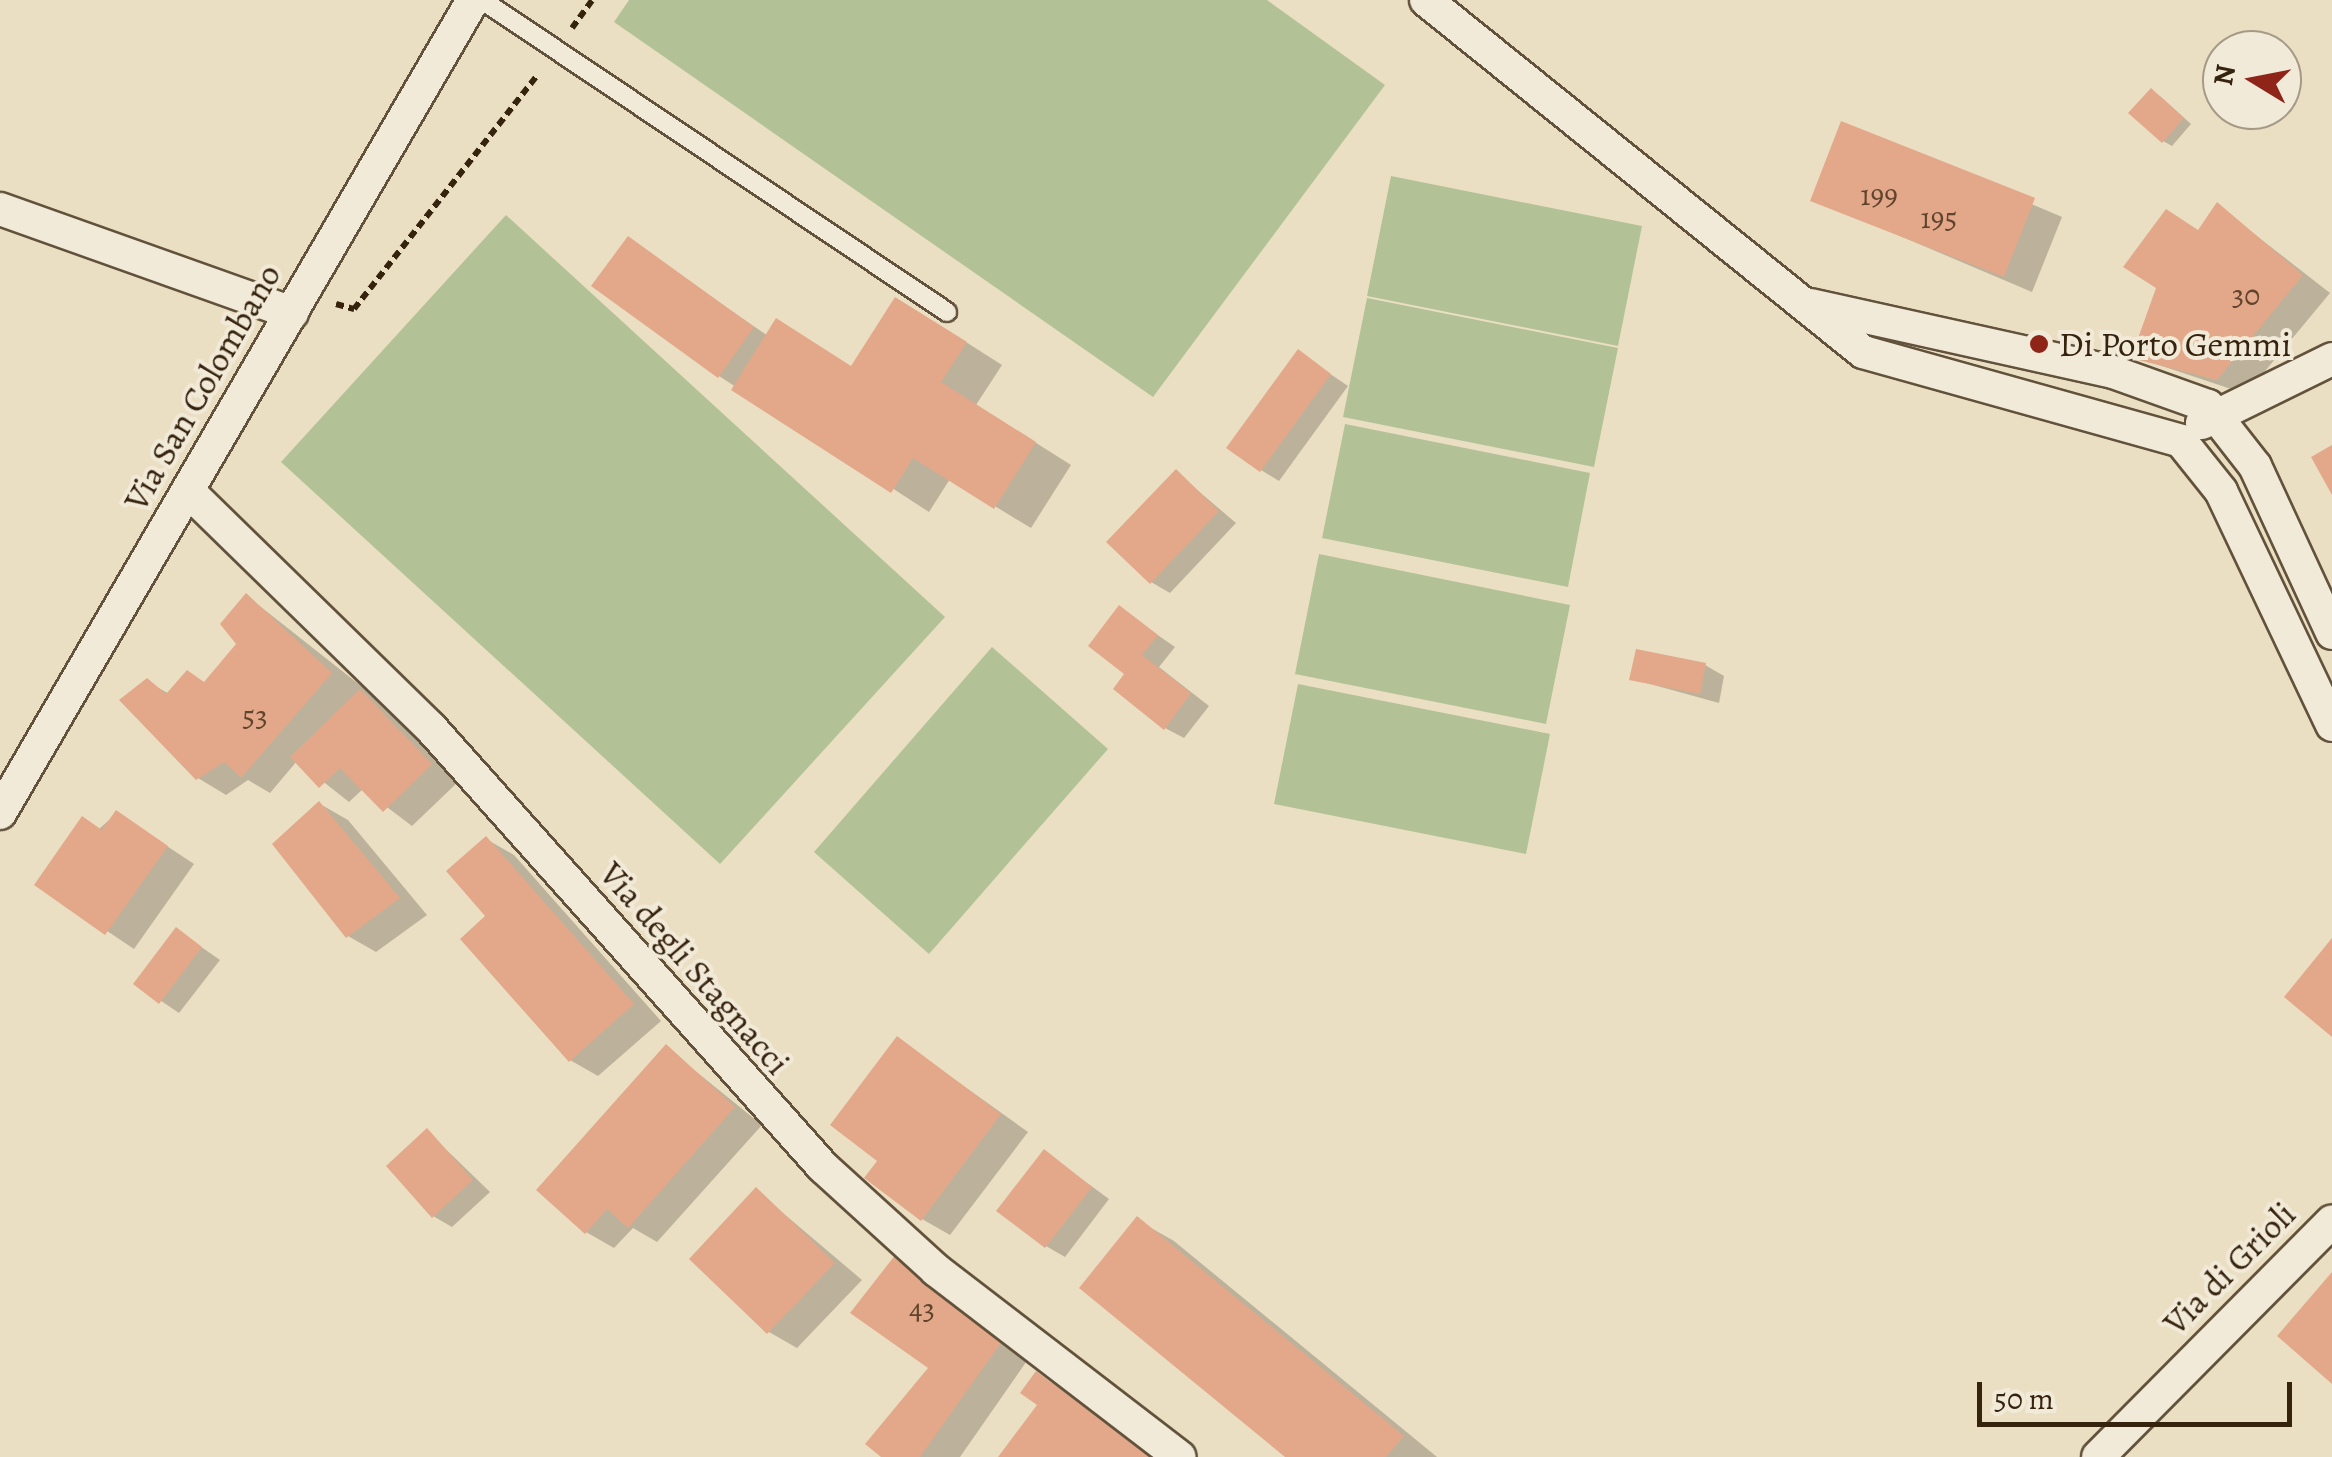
<!DOCTYPE html>
<style>
body{margin:0}
#map{position:relative;width:2332px;height:1457px;overflow:hidden;background:#ebdfc3;font-family:Alegreya,serif}
div>[style]{position:absolute}
.green>*{inset:0;background:#b3c296}
.shadow>*{inset:0;background:#0003}
.building>*{inset:0;background:#e2a889}
.path>*{height:6px;margin-top:-3px;transform-origin:0;background:repeating-linear-gradient(90deg,#35230e 0 8px,transparent 0 13px)}
.roads{filter:drop-shadow(2px 0 #62523b) drop-shadow(-2px 0 #62523b) drop-shadow(0 2px #62523b) drop-shadow(0 -2px #62523b)}
.service>*{height:18px;margin:-9px;padding:0 9px;transform-origin:9px;border-radius:9px;background:#f2ead8}
.minor>*{height:32px;margin:-16px;padding:0 16px;transform-origin:16px;border-radius:16px;background:#f2ead8}
.dots>*{width:28px;height:28px;translate:-50% -50%;box-sizing:border-box;border:5px solid #f2ead8;border-radius:50%}
span{translate:-50% -50%;white-space:nowrap;text-align:center;line-height:1.15;-webkit-text-stroke:8px #f2ead8;paint-order:stroke}
.number-label{font-size:30px;color:#60442d}
.number-label span{-webkit-text-stroke-width:0}
.poi-label{font-size:35px;color:#35230e}
.left{translate:0 -50%;text-align:left}
.street-label{font-size:35px;color:#35230e}
.north{position:absolute;left:2202px;top:30px;width:100px;height:100px;box-sizing:border-box;background:#f2ead8;border:2px solid #a69a87;border-radius:50%;rotate:280deg;font-size:28px;font-weight:700;line-height:40px;text-align:center;color:#35230e}
.north::after{content:'';display:block;margin:auto;width:35px;height:45px;background:#8f2418;clip-path:polygon(50% 0,100% 100%,50% 72%,0 100%)}
.scale{position:absolute;left:1977px;top:1382px;width:315px;height:45px;box-sizing:border-box;border:5px solid #35230e;border-top:0;padding-left:12px;font-size:30px;line-height:35px;white-space:nowrap;color:#35230e;-webkit-text-stroke:8px #f2ead8;paint-order:stroke}
</style>
<div id="map">
<div class="green">
<div style="clip-path:polygon(629px 0,1267px 0,1385px 85px,1153px 397px,614px 22px)"></div>
<div style="clip-path:polygon(1391px 176px,1642px 226px,1618px 346px,1367px 296px)"></div>
<div style="clip-path:polygon(506px 215px,945px 617px,720px 864px,281px 462px)"></div>
<div style="clip-path:polygon(1367px 298px,1618px 348px,1594px 467px,1343px 417px)"></div>
<div style="clip-path:polygon(1345px 424px,1590px 473px,1568px 587px,1322px 538px)"></div>
<div style="clip-path:polygon(1319px 554px,1570px 605px,1546px 724px,1295px 674px)"></div>
<div style="clip-path:polygon(992px 647px,1108px 749px,929px 954px,814px 852px)"></div>
<div style="clip-path:polygon(1298px 684px,1550px 734px,1526px 854px,1274px 804px)"></div>
</div>
<div class="shadow">
<div style="clip-path:polygon(2160px 96px,2191px 124px,2172px 146px,2163px 141px)"></div>
<div style="clip-path:polygon(1842px 124px,2062px 217px,2032px 292px,1813px 199px)"></div>
<div style="clip-path:polygon(2217px 205px,2330px 293px,2246px 394px,2135px 357px)"></div>
<div style="clip-path:polygon(628px 239px,768px 336px,853px 368px,933px 321px,1002px 365px,976px 405px,1071px 465px,1031px 528px,950px 479px,929px 512px,719px 376px)"></div>
<div style="clip-path:polygon(1298px 352px,1348px 386px,1279px 481px,1261px 470px)"></div>
<div style="clip-path:polygon(1176px 472px,1236px 523px,1170px 593px,1151px 582px)"></div>
<div style="clip-path:polygon(247px 596px,389px 708px,459px 781px,412px 826px,363px 789px,349px 802px,297px 761px,270px 793px,248px 780px,226px 795px,198px 778px,147px 681px,169px 694px,207px 684px,239px 644px)"></div>
<div style="clip-path:polygon(1120px 609px,1175px 647px,1159px 667px,1209px 706px,1184px 738px,1165px 728px,1128px 674px)"></div>
<div style="clip-path:polygon(1705px 665px,1724px 676px,1719px 703px,1632px 679px)"></div>
<div style="clip-path:polygon(320px 804px,348px 820px,427px 915px,376px 952px,348px 936px)"></div>
<div style="clip-path:polygon(117px 813px,194px 864px,134px 949px,37px 884px)"></div>
<div style="clip-path:polygon(486px 839px,514px 855px,661px 1021px,598px 1076px,570px 1060px,489px 916px)"></div>
<div style="clip-path:polygon(177px 930px,220px 960px,179px 1013px,136px 984px)"></div>
<div style="clip-path:polygon(898px 1039px,1028px 1132px,950px 1235px,922px 1219px,881px 1160px)"></div>
<div style="clip-path:polygon(667px 1048px,762px 1125px,657px 1242px,633px 1228px,614px 1248px,586px 1232px)"></div>
<div style="clip-path:polygon(427px 1131px,490px 1192px,452px 1227px,433px 1216px)"></div>
<div style="clip-path:polygon(1045px 1152px,1109px 1199px,1065px 1257px,1046px 1246px)"></div>
<div style="clip-path:polygon(757px 1191px,862px 1280px,797px 1348px,769px 1332px)"></div>
<div style="clip-path:polygon(1137px 1220px,1174px 1241px,1437px 1457px,1289px 1457px)"></div>
<div style="clip-path:polygon(924px 1274px,1031px 1355px,960px 1457px,885px 1457px,932px 1368px)"></div>
<div style="clip-path:polygon(1037px 1374px,1065px 1391px,1153px 1457px,1001px 1457px,1040px 1404px)"></div>
</div>
<div class="building">
<div style="clip-path:polygon(2151px 88px,2184px 118px,2162px 143px,2128px 113px)"></div>
<div style="clip-path:polygon(1841px 121px,2035px 198px,2004px 277px,1810px 201px)"></div>
<div style="clip-path:polygon(2217px 202px,2303px 275px,2217px 380px,2131px 358px,2156px 288px,2123px 267px,2166px 209px,2198px 230px)"></div>
<div style="clip-path:polygon(628px 236px,754px 327px,718px 378px,591px 286px)"></div>
<div style="clip-path:polygon(895px 297px,967px 342px,941px 382px,1036px 442px,994px 509px,913px 458px,891px 493px,731px 390px,776px 318px,851px 366px)"></div>
<div style="clip-path:polygon(1298px 349px,1331px 374px,1260px 472px,1226px 448px)"></div>
<div style="clip-path:polygon(2332px 445px,2332px 495px,2311px 457px)"></div>
<div style="clip-path:polygon(1176px 469px,1219px 511px,1150px 584px,1106px 542px)"></div>
<div style="clip-path:polygon(246px 593px,332px 673px,241px 778px,224px 762px,196px 780px,119px 700px,147px 678px,166px 694px,187px 670px,204px 682px,236px 644px,220px 624px)"></div>
<div style="clip-path:polygon(1119px 605px,1158px 635px,1142px 655px,1191px 693px,1164px 730px,1113px 689px,1124px 674px,1088px 646px)"></div>
<div style="clip-path:polygon(1636px 649px,1706px 663px,1700px 694px,1629px 680px)"></div>
<div style="clip-path:polygon(360px 689px,432px 764px,383px 812px,340px 768px,319px 788px,290px 757px)"></div>
<div style="clip-path:polygon(319px 801px,400px 898px,346px 938px,272px 844px)"></div>
<div style="clip-path:polygon(116px 810px,168px 846px,105px 935px,34px 885px,82px 816px,102px 830px)"></div>
<div style="clip-path:polygon(486px 836px,634px 1004px,569px 1062px,460px 939px,485px 916px,446px 871px)"></div>
<div style="clip-path:polygon(176px 927px,202px 947px,159px 1004px,133px 984px)"></div>
<div style="clip-path:polygon(2332px 938px,2332px 1037px,2284px 997px)"></div>
<div style="clip-path:polygon(897px 1036px,1001px 1114px,921px 1221px,864px 1178px,877px 1161px,830px 1125px)"></div>
<div style="clip-path:polygon(666px 1044px,735px 1107px,628px 1228px,607px 1209px,585px 1234px,536px 1190px)"></div>
<div style="clip-path:polygon(427px 1128px,473px 1180px,432px 1218px,386px 1166px)"></div>
<div style="clip-path:polygon(1044px 1149px,1092px 1187px,1045px 1248px,996px 1211px)"></div>
<div style="clip-path:polygon(756px 1187px,835px 1263px,767px 1334px,689px 1259px)"></div>
<div style="clip-path:polygon(1137px 1216px,1404px 1436px,1386px 1457px,1285px 1457px,1079px 1288px)"></div>
<div style="clip-path:polygon(896px 1254px,1005px 1337px,920px 1457px,881px 1457px,865px 1444px,928px 1368px,850px 1313px)"></div>
<div style="clip-path:polygon(2332px 1272px,2332px 1384px,2277px 1336px)"></div>
<div style="clip-path:polygon(1036px 1371px,1150px 1457px,998px 1457px,1037px 1405px,1020px 1393px)"></div>
</div>
<div class="path">
<div style="left:572px;top:28px;width:34px;rotate:-54deg"></div>
<div style="left:336px;top:304px;width:19px;rotate:16deg"></div>
<div style="left:354px;top:309px;width:298px;rotate:-51.9deg"></div>
</div>
<div class="roads">
<div class="service">
<div style="left:482px;top:0;width:560px;rotate:33.86deg"></div>
</div>
<div class="minor">
<div style="left:1426px;top:0;width:561px;rotate:38.85deg"></div>
<div style="left:1863px;top:352px;width:330px;rotate:15.6deg"></div>
<div style="left:2181px;top:441px;width:64px;rotate:51.3deg"></div>
<div style="left:2221px;top:491px;width:259px;rotate:64.6deg"></div>
<div style="left:0;top:209px;width:310px;rotate:19.6deg"></div>
<div style="left:1811px;top:305px;width:309px;rotate:12.5deg"></div>
<div style="left:2113px;top:372px;width:101px;rotate:19.7deg"></div>
<div style="left:2208px;top:406px;width:76px;rotate:51.9deg"></div>
<div style="left:2255px;top:466px;width:184px;rotate:65.2deg"></div>
<div style="left:2202px;top:423px;width:145px;rotate:-26.2deg"></div>
<div style="left:188px;top:491px;width:338px;rotate:44.3deg"></div>
<div style="left:430px;top:727px;width:590px;rotate:48.23deg"></div>
<div style="left:823px;top:1167px;width:153px;rotate:42.3deg"></div>
<div style="left:936px;top:1270px;width:307px;rotate:37.5deg"></div>
<div style="left:0;top:813px;width:941px;rotate:-59.81deg"></div>
<div style="left:2098px;top:1457px;width:332px;rotate:-45.2deg"></div>
</div>
</div>
<div class="dots">
<div style="left:2039px;top:344px;background:#8f2418"></div>
</div>
<div class="number-label">
<span style="left:1879px;top:195px">199</span>
<span style="left:1939px;top:218px">195</span>
<span style="left:2246px;top:295px">30</span>
<span style="left:255px;top:716px">53</span>
<span style="left:922px;top:1309px">43</span>
</div>
<div class="poi-label">
<span class="left" style="left:2059px;top:344px">Di Porto Gemmi</span>
</div>
<div class="street-label">
<span style="left:202px;top:387px;rotate:-60deg">Via San Colombano</span>
<span style="left:695px;top:968px;rotate:49deg">Via degli Stagnacci</span>
<span style="left:2229px;top:1268px;rotate:-45deg">Via di Grioli</span>
</div>
<div class="north">N</div>
<div class="scale">50 m</div>
</div>
